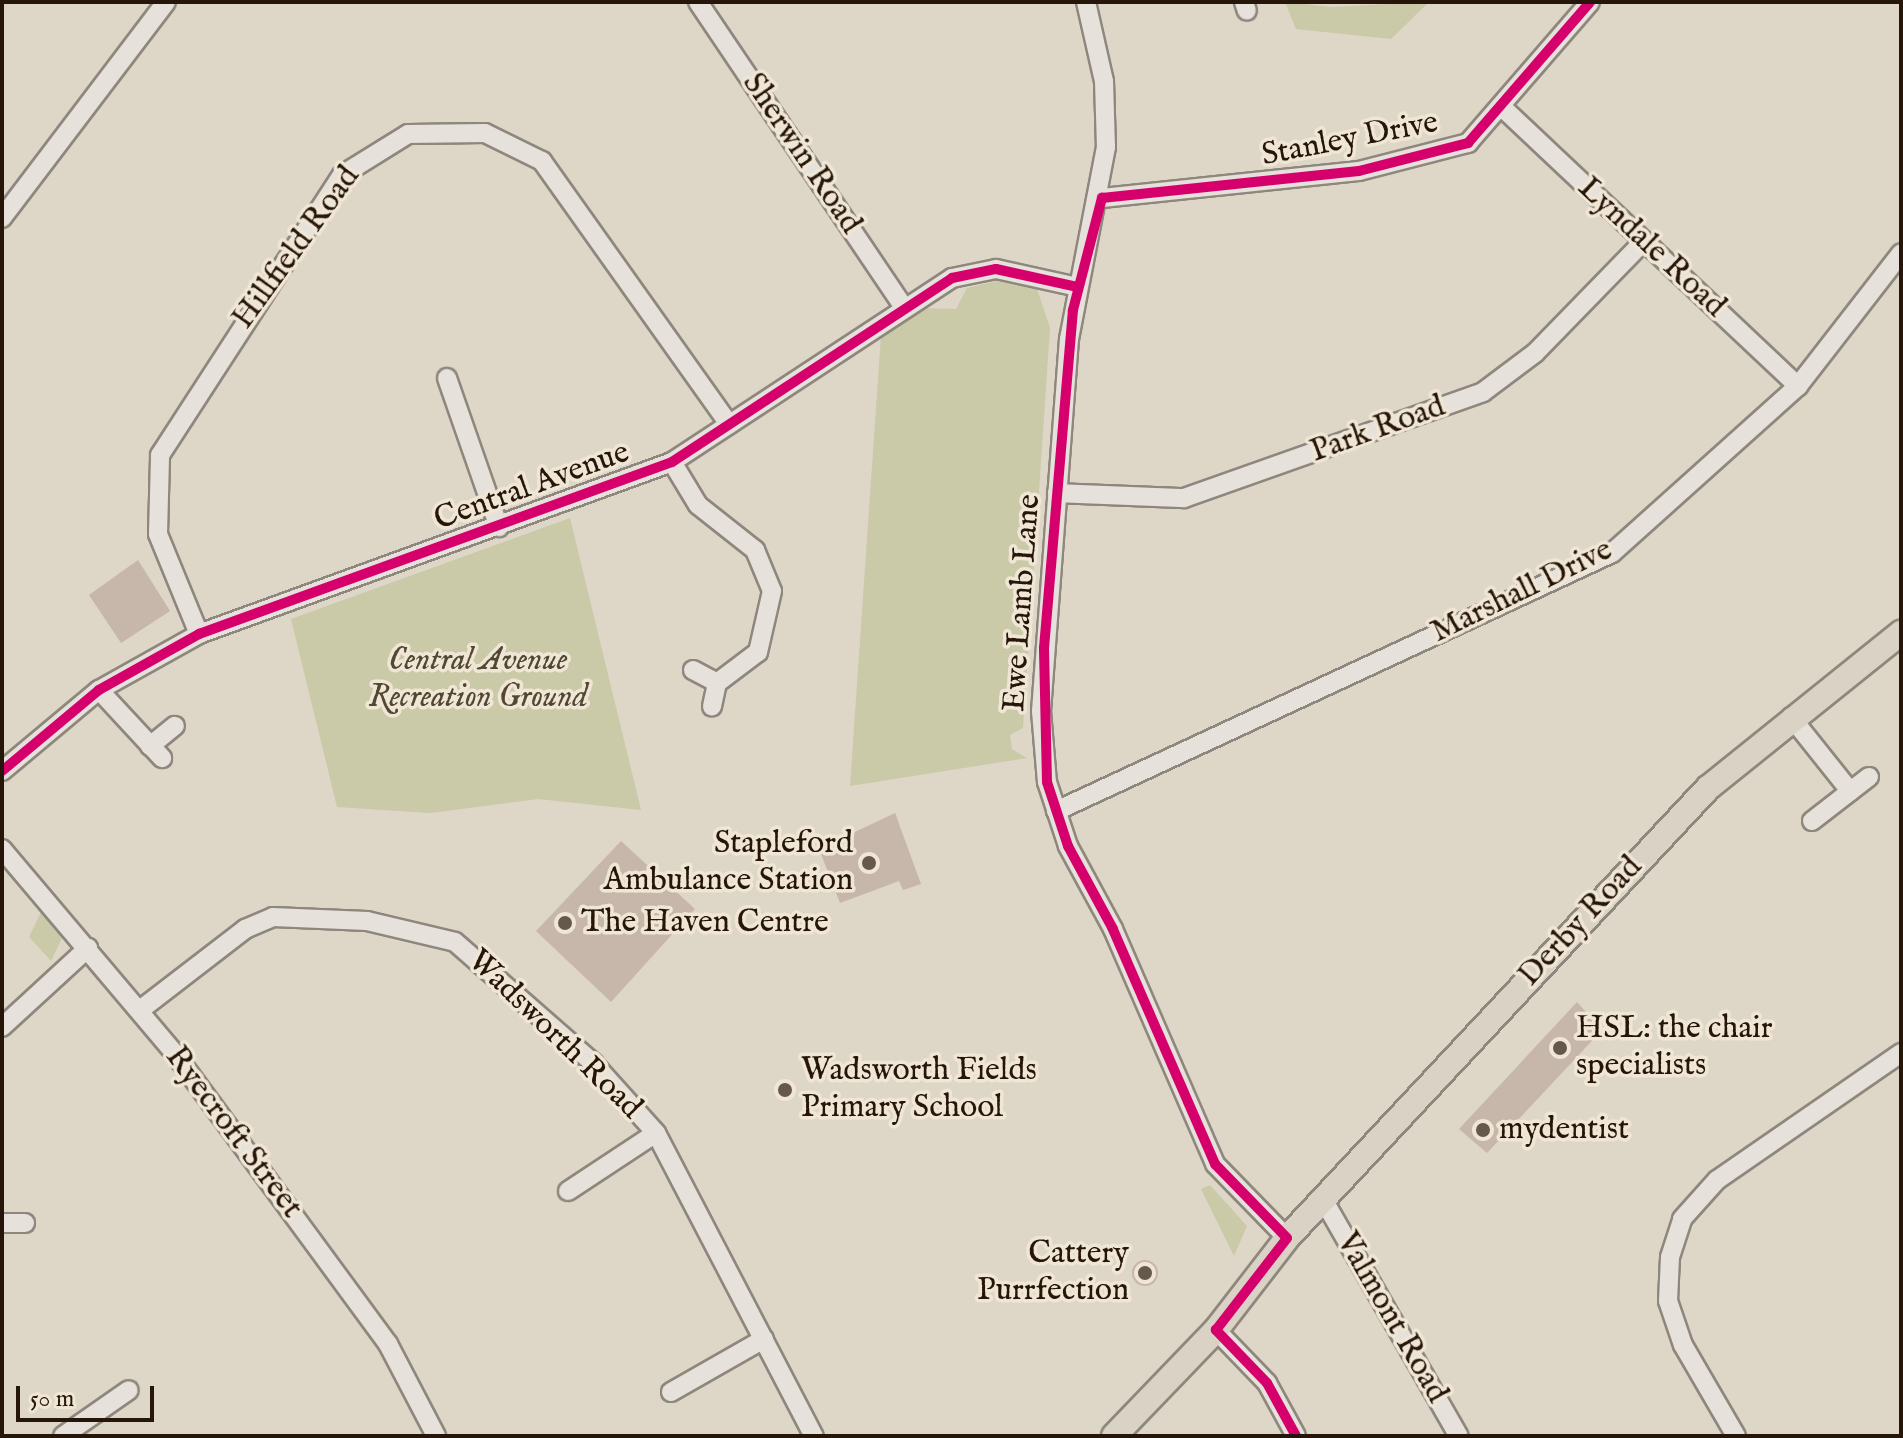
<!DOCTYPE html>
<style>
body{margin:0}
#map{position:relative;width:1903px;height:1438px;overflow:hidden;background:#ded6c7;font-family:"IM FELL English",serif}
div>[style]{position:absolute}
.green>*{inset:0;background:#cac9a8}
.building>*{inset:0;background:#c7b6aa}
.round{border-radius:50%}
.roads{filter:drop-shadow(2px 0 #8e877d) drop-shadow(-2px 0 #8e877d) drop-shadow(0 2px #8e877d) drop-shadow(0 -2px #8e877d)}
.minor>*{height:18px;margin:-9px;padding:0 9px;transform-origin:9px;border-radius:9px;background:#e6e1da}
.major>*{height:24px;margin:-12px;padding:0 12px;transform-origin:12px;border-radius:12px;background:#dad2c5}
.cycleway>*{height:10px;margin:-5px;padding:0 5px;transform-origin:5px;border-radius:5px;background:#d6006c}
.dots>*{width:22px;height:22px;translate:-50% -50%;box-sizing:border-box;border:4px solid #efe6d5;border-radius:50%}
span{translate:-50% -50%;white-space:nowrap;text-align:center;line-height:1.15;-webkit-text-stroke:7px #efe6d5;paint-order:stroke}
.street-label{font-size:32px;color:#261509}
.park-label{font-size:32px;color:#524831;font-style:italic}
.poi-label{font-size:32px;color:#261509}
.right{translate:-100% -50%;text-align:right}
.left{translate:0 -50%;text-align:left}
.frame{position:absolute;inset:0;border:4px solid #261509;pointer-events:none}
.scale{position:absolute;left:16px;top:1386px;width:138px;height:36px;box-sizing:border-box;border:4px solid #261509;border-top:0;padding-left:10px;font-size:24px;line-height:28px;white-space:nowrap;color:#261509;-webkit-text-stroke:6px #efe6d5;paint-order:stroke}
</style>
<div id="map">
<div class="green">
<div style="clip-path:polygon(1285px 2px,1331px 7px,1429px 2px,1391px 39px,1296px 29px)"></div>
<div style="clip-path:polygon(997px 281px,1037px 289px,1050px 328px,1023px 728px,1010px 735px,1012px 749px,1027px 758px,850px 786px,881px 335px,921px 308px,956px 309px,967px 288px)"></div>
<div style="clip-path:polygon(570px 518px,641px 810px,538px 799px,430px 813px,337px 807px,291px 619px)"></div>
<div style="clip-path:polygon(41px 912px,62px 938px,51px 961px,29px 937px)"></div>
<div style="clip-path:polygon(1210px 1185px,1247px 1226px,1234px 1256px,1201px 1189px)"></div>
</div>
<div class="building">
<div style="clip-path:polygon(138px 560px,170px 611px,121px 643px,89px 595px)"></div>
<div style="clip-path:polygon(895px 813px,921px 884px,903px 890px,899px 881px,840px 903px,819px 849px)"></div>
<div style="clip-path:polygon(621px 841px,695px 909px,611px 1002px,536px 931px)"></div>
<div style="clip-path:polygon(1577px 1002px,1602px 1030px,1487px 1153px,1459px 1129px)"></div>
<div class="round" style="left:1132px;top:1260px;width:26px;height:26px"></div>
</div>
<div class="roads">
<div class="minor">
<div style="left:698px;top:2px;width:367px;rotate:56deg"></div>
<div style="left:1086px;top:2px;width:81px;rotate:77.2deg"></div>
<div style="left:1104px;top:81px;width:66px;rotate:88.3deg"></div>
<div style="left:1106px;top:147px;width:196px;rotate:100.9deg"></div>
<div style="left:1069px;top:339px;width:373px;rotate:94.3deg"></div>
<div style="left:1041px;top:711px;width:71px;rotate:85.2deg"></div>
<div style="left:1047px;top:782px;width:67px;rotate:71.8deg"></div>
<div style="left:1068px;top:846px;width:94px;rotate:61.5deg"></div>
<div style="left:1113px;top:929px;width:256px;rotate:66.5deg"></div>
<div style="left:1215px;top:1164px;width:103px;rotate:45.8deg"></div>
<div style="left:1244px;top:2px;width:9px;rotate:72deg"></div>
<div style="left:1504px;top:109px;width:404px;rotate:43.3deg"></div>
<div style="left:1102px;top:198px;width:258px;rotate:-6deg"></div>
<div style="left:1359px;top:171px;width:113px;rotate:-14.4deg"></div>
<div style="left:1468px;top:143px;width:186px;rotate:-49.1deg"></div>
<div style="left:2px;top:218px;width:271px;rotate:-52.8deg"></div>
<div style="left:447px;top:378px;width:158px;rotate:70.8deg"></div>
<div style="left:672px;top:462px;width:50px;rotate:58.8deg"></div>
<div style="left:698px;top:505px;width:73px;rotate:38.3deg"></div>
<div style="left:755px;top:550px;width:44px;rotate:67.5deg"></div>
<div style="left:772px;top:591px;width:63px;rotate:102.9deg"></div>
<div style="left:758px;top:652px;width:51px;rotate:142.9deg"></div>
<div style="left:717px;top:683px;width:24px;rotate:102deg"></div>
<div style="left:1057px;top:493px;width:127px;rotate:2.3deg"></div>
<div style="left:1184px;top:498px;width:317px;rotate:-19.5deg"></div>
<div style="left:1483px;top:392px;width:65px;rotate:-36.9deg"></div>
<div style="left:1535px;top:353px;width:156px;rotate:-45.8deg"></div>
<div style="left:199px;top:634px;width:108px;rotate:-112.3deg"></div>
<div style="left:158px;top:534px;width:79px;rotate:-88.5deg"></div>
<div style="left:160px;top:455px;width:334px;rotate:-57deg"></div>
<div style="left:342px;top:175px;width:78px;rotate:-31.8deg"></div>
<div style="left:408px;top:134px;width:77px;rotate:-0.7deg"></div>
<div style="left:485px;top:133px;width:64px;rotate:26.2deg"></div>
<div style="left:542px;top:161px;width:323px;rotate:54.6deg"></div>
<div style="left:693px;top:670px;width:27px;rotate:28deg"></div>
<div style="left:99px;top:690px;width:93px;rotate:47.2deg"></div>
<div style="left:1791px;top:717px;width:95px;rotate:51.4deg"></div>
<div style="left:150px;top:746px;width:32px;rotate:-39deg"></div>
<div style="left:2px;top:771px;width:126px;rotate:-39.9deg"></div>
<div style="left:99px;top:690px;width:115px;rotate:-29.2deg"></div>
<div style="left:199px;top:634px;width:503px;rotate:-19.98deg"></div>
<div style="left:672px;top:462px;width:335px;rotate:-33.3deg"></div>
<div style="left:952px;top:278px;width:45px;rotate:-11.6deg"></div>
<div style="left:996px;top:269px;width:84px;rotate:12.4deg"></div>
<div style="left:1056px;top:811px;width:613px;rotate:-24.89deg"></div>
<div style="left:1612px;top:553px;width:250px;rotate:-41.9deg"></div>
<div style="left:1798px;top:386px;width:168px;rotate:-52.2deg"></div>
<div style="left:1812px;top:821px;width:72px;rotate:-37.7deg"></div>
<div style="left:2px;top:849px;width:268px;rotate:49.8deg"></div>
<div style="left:175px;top:1054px;width:360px;rotate:53.7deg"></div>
<div style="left:388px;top:1344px;width:104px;rotate:62.4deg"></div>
<div style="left:140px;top:1010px;width:133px;rotate:-37.6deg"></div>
<div style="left:245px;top:929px;width:30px;rotate:-23deg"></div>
<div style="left:273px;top:917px;width:94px;rotate:2.4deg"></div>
<div style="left:367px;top:921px;width:90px;rotate:13.4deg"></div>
<div style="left:455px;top:942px;width:184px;rotate:41.2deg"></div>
<div style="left:593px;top:1063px;width:94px;rotate:48deg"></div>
<div style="left:656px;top:1133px;width:342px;rotate:62.5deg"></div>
<div style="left:2px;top:1027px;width:117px;rotate:-42.6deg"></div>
<div style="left:568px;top:1191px;width:105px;rotate:-33.4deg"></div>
<div style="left:1323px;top:1199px;width:273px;rotate:60.2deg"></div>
<div style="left:2px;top:1223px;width:23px"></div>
<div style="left:1216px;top:1330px;width:74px;rotate:46.1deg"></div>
<div style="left:1267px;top:1383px;width:60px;rotate:61.3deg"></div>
<div style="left:671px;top:1392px;width:107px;rotate:-29.7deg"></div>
<div style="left:63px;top:1436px;width:80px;rotate:-34.9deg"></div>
<div style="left:1736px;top:1436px;width:105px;rotate:-120.2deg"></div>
<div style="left:1683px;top:1345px;width:46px;rotate:-108.8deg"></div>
<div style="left:1668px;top:1301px;width:44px;rotate:-87.4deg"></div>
<div style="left:1670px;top:1257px;width:40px;rotate:-72deg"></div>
<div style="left:1682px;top:1219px;width:52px;rotate:-48.1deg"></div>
<div style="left:1717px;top:1180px;width:224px;rotate:-34.6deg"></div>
</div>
<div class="major">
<div style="left:1114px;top:1436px;width:147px;rotate:-46.1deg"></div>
<div style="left:1216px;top:1330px;width:116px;rotate:-52.3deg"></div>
<div style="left:1287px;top:1238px;width:616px;rotate:-46.91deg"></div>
<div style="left:1708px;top:788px;width:248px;rotate:-38.8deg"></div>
</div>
</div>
<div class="cycleway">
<div style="left:2px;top:771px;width:126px;rotate:-39.9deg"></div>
<div style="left:99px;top:690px;width:115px;rotate:-29.2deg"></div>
<div style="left:199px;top:634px;width:503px;rotate:-19.98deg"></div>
<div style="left:672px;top:462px;width:335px;rotate:-33.3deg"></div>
<div style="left:952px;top:278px;width:45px;rotate:-11.6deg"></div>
<div style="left:996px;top:269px;width:84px;rotate:12.4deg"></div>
<div style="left:1296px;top:1436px;width:60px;rotate:-118.7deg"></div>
<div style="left:1267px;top:1383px;width:74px;rotate:-133.9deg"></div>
<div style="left:1216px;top:1330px;width:116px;rotate:-52.3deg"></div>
<div style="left:1287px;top:1238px;width:103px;rotate:-134.2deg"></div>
<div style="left:1215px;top:1164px;width:256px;rotate:-113.5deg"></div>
<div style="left:1113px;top:929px;width:94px;rotate:-118.5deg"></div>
<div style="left:1068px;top:846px;width:67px;rotate:-108.2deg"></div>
<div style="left:1047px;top:782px;width:134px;rotate:-91.3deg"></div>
<div style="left:1044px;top:648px;width:339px;rotate:-85.1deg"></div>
<div style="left:1073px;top:310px;width:116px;rotate:-75.5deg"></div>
<div style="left:1102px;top:198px;width:258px;rotate:-6deg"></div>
<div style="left:1359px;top:171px;width:113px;rotate:-14.4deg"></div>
<div style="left:1468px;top:143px;width:186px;rotate:-49.1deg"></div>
</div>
<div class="dots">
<div style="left:869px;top:863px;background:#66594c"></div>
<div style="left:565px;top:923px;background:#66594c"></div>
<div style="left:1560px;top:1048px;background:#66594c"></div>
<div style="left:785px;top:1090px;background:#66594c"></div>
<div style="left:1483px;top:1130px;background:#66594c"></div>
<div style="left:1145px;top:1273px;background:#66594c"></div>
</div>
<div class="street-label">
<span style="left:1350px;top:140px;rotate:-11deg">Stanley Drive</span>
<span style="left:801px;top:154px;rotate:56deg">Sherwin Road</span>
<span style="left:297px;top:248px;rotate:-54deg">Hillfield Road</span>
<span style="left:1651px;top:248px;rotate:43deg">Lyndale Road</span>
<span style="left:1378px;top:430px;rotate:-20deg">Park Road</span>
<span style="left:532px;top:487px;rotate:-20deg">Central Avenue</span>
<span style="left:1522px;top:592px;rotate:-26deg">Marshall Drive</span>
<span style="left:1023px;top:603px;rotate:-86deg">Ewe Lamb Lane</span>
<span style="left:1581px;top:922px;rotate:-47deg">Derby Road</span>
<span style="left:554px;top:1035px;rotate:44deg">Wadsworth Road</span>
<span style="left:233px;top:1133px;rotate:53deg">Ryecroft Street</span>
<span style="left:1391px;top:1318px;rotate:60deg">Valmont Road</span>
</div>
<div class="park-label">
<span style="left:478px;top:680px">Central Avenue<br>Recreation Ground</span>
</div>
<div class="poi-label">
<span class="right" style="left:853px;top:863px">Stapleford<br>Ambulance Station</span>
<span class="left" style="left:581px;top:923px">The Haven Centre</span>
<span class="left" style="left:1576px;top:1048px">HSL: the chair<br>specialists</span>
<span class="left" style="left:801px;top:1090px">Wadsworth Fields<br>Primary School</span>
<span class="left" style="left:1499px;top:1130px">mydentist</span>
<span class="right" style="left:1129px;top:1273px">Cattery<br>Purrfection</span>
</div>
<div class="frame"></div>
<div class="scale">50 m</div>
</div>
